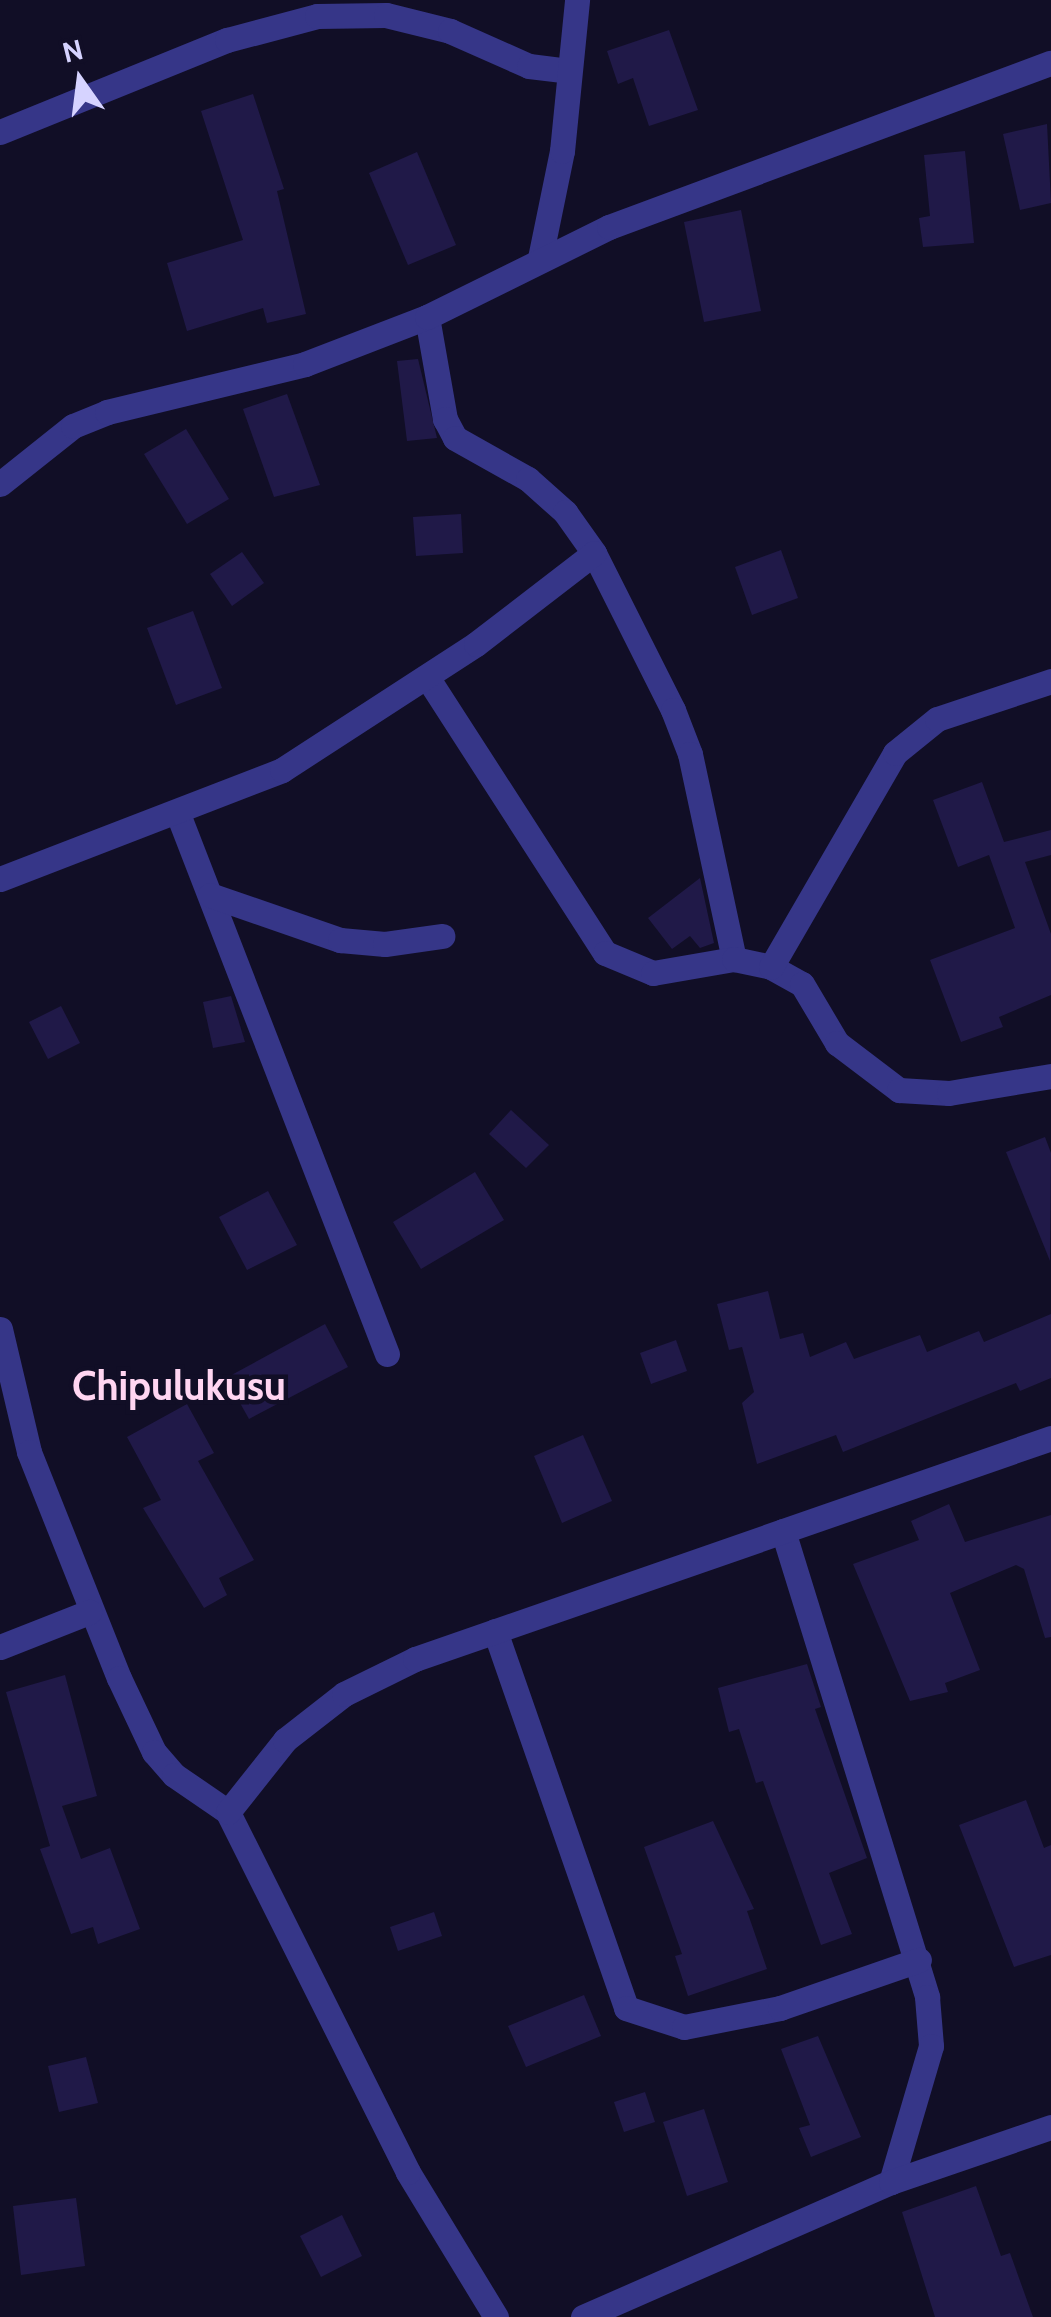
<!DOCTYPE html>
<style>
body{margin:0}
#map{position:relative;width:1051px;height:2317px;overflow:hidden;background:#110e26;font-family:Cabin,sans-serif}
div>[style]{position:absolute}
.building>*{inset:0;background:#201948}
.minor>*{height:25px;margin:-12.5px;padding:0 12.5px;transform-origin:12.5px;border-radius:12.5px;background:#363688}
span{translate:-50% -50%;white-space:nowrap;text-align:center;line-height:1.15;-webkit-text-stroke:9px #110e26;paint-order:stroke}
.district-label{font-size:40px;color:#ffd5f1;font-weight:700}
.north{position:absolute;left:30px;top:30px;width:100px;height:100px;-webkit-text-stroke:8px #110e26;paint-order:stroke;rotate:346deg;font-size:28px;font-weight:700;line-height:40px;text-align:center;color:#d6d3ff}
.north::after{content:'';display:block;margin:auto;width:35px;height:45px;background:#d6d3ff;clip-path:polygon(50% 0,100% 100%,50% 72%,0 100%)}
</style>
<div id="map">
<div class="building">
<div style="clip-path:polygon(669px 30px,698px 110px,649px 126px,633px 78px,618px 84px,607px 51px)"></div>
<div style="clip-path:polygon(253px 94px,284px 189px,277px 191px,306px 314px,267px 323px,263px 308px,187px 331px,167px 263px,243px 240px,201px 111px)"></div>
<div style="clip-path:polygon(1047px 124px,1051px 203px,1020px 210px,1003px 134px)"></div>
<div style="clip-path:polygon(965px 151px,974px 243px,923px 247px,919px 218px,930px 216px,924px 155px)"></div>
<div style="clip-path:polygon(417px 152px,456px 245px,408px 265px,369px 173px)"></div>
<div style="clip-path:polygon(741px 210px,761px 311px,704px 322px,684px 222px)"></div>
<div style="clip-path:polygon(418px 359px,437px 438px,407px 441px,397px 361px)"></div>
<div style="clip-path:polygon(287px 394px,320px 485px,274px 497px,243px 409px)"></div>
<div style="clip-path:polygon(186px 429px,229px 499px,187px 524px,144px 454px)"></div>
<div style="clip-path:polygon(461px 514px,463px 553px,416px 556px,413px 517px)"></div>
<div style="clip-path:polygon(781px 550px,798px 598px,752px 615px,735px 567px)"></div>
<div style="clip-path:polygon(242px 552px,264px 583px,232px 606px,210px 574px)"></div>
<div style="clip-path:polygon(193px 611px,222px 688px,176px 705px,147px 628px)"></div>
<div style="clip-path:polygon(982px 782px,1004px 842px,1051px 830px,1051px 855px,1025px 862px,1051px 934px,1051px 995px,999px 1017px,1003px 1027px,961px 1042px,930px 960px,1015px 928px,989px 855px,958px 867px,933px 800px)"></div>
<div style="clip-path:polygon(700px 878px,714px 943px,700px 948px,690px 936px,672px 949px,648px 918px)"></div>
<div style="clip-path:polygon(231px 996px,245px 1042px,213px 1048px,203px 1002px)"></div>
<div style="clip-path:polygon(61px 1006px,80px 1043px,48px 1059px,29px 1022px)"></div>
<div style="clip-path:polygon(511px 1110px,549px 1145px,526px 1168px,489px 1134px)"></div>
<div style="clip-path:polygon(1045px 1137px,1051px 1153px,1050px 1261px,1006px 1152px)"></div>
<div style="clip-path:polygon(475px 1172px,504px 1220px,421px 1269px,393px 1222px)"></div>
<div style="clip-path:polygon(268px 1191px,297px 1245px,247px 1270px,219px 1217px)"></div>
<div style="clip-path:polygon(768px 1291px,780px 1339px,803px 1333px,810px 1357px,846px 1342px,854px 1359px,920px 1335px,927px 1352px,979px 1331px,984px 1342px,1051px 1314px,1051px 1378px,1020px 1391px,1016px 1383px,843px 1452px,836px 1435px,757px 1464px,742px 1403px,754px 1392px,742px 1347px,729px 1350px,717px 1304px)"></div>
<div style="clip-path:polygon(325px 1324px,348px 1367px,249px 1419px,226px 1378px)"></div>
<div style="clip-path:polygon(676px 1340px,687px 1371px,651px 1384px,640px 1353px)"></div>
<div style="clip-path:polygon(187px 1404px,214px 1453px,198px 1461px,254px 1560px,219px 1578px,227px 1595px,204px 1608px,143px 1508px,161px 1500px,127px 1437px)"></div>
<div style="clip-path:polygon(583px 1435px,612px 1501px,562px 1523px,534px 1456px)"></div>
<div style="clip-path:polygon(949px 1504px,965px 1542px,1051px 1515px,1051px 1637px,1045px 1638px,1024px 1569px,1016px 1565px,950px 1593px,980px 1670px,945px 1683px,948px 1692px,910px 1701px,853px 1564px,919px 1540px,911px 1521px)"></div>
<div style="clip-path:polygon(807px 1664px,821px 1707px,815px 1709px,867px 1858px,829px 1873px,852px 1934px,821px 1945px,763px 1781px,756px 1783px,739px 1729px,729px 1732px,718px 1688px)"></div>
<div style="clip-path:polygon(65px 1675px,97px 1796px,62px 1806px,81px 1859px,110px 1848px,140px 1929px,98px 1944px,93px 1927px,71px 1934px,40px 1849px,50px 1846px,6px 1692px)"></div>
<div style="clip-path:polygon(1026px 1800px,1044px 1848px,1051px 1845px,1051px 1955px,1014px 1967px,959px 1825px)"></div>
<div style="clip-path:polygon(713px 1821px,754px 1909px,747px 1911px,767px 1969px,688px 1996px,675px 1956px,682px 1954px,644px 1847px)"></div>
<div style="clip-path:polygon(434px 1912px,442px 1936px,398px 1951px,390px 1927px)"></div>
<div style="clip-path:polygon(584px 1995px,601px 2036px,526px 2067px,508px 2026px)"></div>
<div style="clip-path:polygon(818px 2036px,861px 2137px,811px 2157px,799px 2128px,810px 2125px,781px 2049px)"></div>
<div style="clip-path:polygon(86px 2057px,98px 2103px,59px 2112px,48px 2066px)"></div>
<div style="clip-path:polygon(645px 2092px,655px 2122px,624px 2132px,614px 2102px)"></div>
<div style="clip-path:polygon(704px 2109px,728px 2182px,687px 2196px,663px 2122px)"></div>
<div style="clip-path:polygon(976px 2186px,1001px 2256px,1010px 2253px,1033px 2317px,935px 2317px,902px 2212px)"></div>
<div style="clip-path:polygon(76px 2198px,85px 2266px,21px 2275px,13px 2206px)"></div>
<div style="clip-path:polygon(342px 2215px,362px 2256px,321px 2277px,300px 2236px)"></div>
</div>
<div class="minor">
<div style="left:0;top:132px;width:245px;rotate:-22.1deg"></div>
<div style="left:227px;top:40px;width:93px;rotate:-14.9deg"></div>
<div style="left:317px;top:16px;width:69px;rotate:-0.8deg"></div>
<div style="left:386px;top:15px;width:66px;rotate:14deg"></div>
<div style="left:450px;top:31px;width:86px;rotate:23.9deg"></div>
<div style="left:529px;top:66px;width:38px;rotate:7deg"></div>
<div style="left:540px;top:258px;width:109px;rotate:-78.4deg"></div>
<div style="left:562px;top:151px;width:152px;rotate:-84.3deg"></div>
<div style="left:427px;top:317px;width:104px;rotate:80deg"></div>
<div style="left:445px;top:419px;width:21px;rotate:62deg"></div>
<div style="left:455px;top:438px;width:84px;rotate:29.3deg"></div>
<div style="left:528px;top:479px;width:50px;rotate:41.7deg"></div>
<div style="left:565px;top:512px;width:50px;rotate:54.7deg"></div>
<div style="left:594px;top:553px;width:176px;rotate:63.3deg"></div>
<div style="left:673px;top:710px;width:47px;rotate:68.9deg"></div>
<div style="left:690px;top:754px;width:210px;rotate:77.9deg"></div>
<div style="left:0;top:484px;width:93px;rotate:-38.5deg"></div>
<div style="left:73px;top:426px;width:37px;rotate:-22deg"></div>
<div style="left:107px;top:412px;width:204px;rotate:-13.6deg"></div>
<div style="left:305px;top:364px;width:131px;rotate:-21.1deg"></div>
<div style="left:427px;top:317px;width:203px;rotate:-26.3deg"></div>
<div style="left:609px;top:227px;width:471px;rotate:-20.4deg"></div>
<div style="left:427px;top:677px;width:328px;rotate:57.2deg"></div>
<div style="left:605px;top:953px;width:52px;rotate:22.6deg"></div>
<div style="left:653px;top:973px;width:82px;rotate:-9.8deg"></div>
<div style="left:734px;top:959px;width:38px;rotate:12deg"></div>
<div style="left:771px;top:967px;width:35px;rotate:29deg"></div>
<div style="left:802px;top:984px;width:69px;rotate:59.3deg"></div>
<div style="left:837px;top:1043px;width:78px;rotate:37.2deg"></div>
<div style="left:899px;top:1090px;width:50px;rotate:3.4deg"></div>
<div style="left:949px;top:1093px;width:103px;rotate:-9.5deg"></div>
<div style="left:178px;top:814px;width:579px;rotate:68.84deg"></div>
<div style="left:0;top:879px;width:302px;rotate:-21.1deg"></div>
<div style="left:282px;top:770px;width:231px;rotate:-33deg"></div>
<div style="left:476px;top:644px;width:149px;rotate:-37.6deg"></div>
<div style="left:210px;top:895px;width:138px;rotate:19.1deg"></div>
<div style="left:340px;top:940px;width:45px;rotate:5.1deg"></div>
<div style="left:385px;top:944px;width:58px;rotate:-8deg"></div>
<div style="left:771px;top:967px;width:247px;rotate:-59.9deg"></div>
<div style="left:895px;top:753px;width:54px;rotate:-39deg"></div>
<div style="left:937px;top:719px;width:120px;rotate:-18.4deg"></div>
<div style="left:0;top:1329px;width:126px;rotate:76.7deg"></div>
<div style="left:29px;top:1452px;width:243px;rotate:68.3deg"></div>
<div style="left:119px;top:1678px;width:82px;rotate:64.7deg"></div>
<div style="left:154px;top:1752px;width:30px;rotate:49deg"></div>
<div style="left:174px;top:1775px;width:65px;rotate:34.4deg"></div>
<div style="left:783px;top:1531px;width:488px;rotate:72.8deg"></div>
<div style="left:927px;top:1997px;width:49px;rotate:85.3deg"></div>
<div style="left:931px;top:2046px;width:142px;rotate:106.4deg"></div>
<div style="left:495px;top:1631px;width:399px;rotate:70.8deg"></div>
<div style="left:626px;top:2008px;width:61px;rotate:18.1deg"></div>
<div style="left:684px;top:2027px;width:98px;rotate:-11.2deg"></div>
<div style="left:780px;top:2008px;width:147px;rotate:-19.1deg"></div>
<div style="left:0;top:1647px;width:96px;rotate:-21.5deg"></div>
<div style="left:496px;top:2317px;width:170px;rotate:-121.3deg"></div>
<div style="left:408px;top:2172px;width:402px;rotate:-116.6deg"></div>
<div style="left:228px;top:1812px;width:92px;rotate:-51.6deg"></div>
<div style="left:285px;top:1740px;width:75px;rotate:-37.9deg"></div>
<div style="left:344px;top:1694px;width:79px;rotate:-26.2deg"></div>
<div style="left:415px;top:1659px;width:673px;rotate:-19.16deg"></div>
<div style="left:583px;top:2317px;width:336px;rotate:-23.7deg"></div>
<div style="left:891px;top:2182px;width:169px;rotate:-19deg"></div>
</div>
<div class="district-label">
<span style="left:179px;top:1386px">Chipulukusu</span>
</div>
<div class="north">N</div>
</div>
